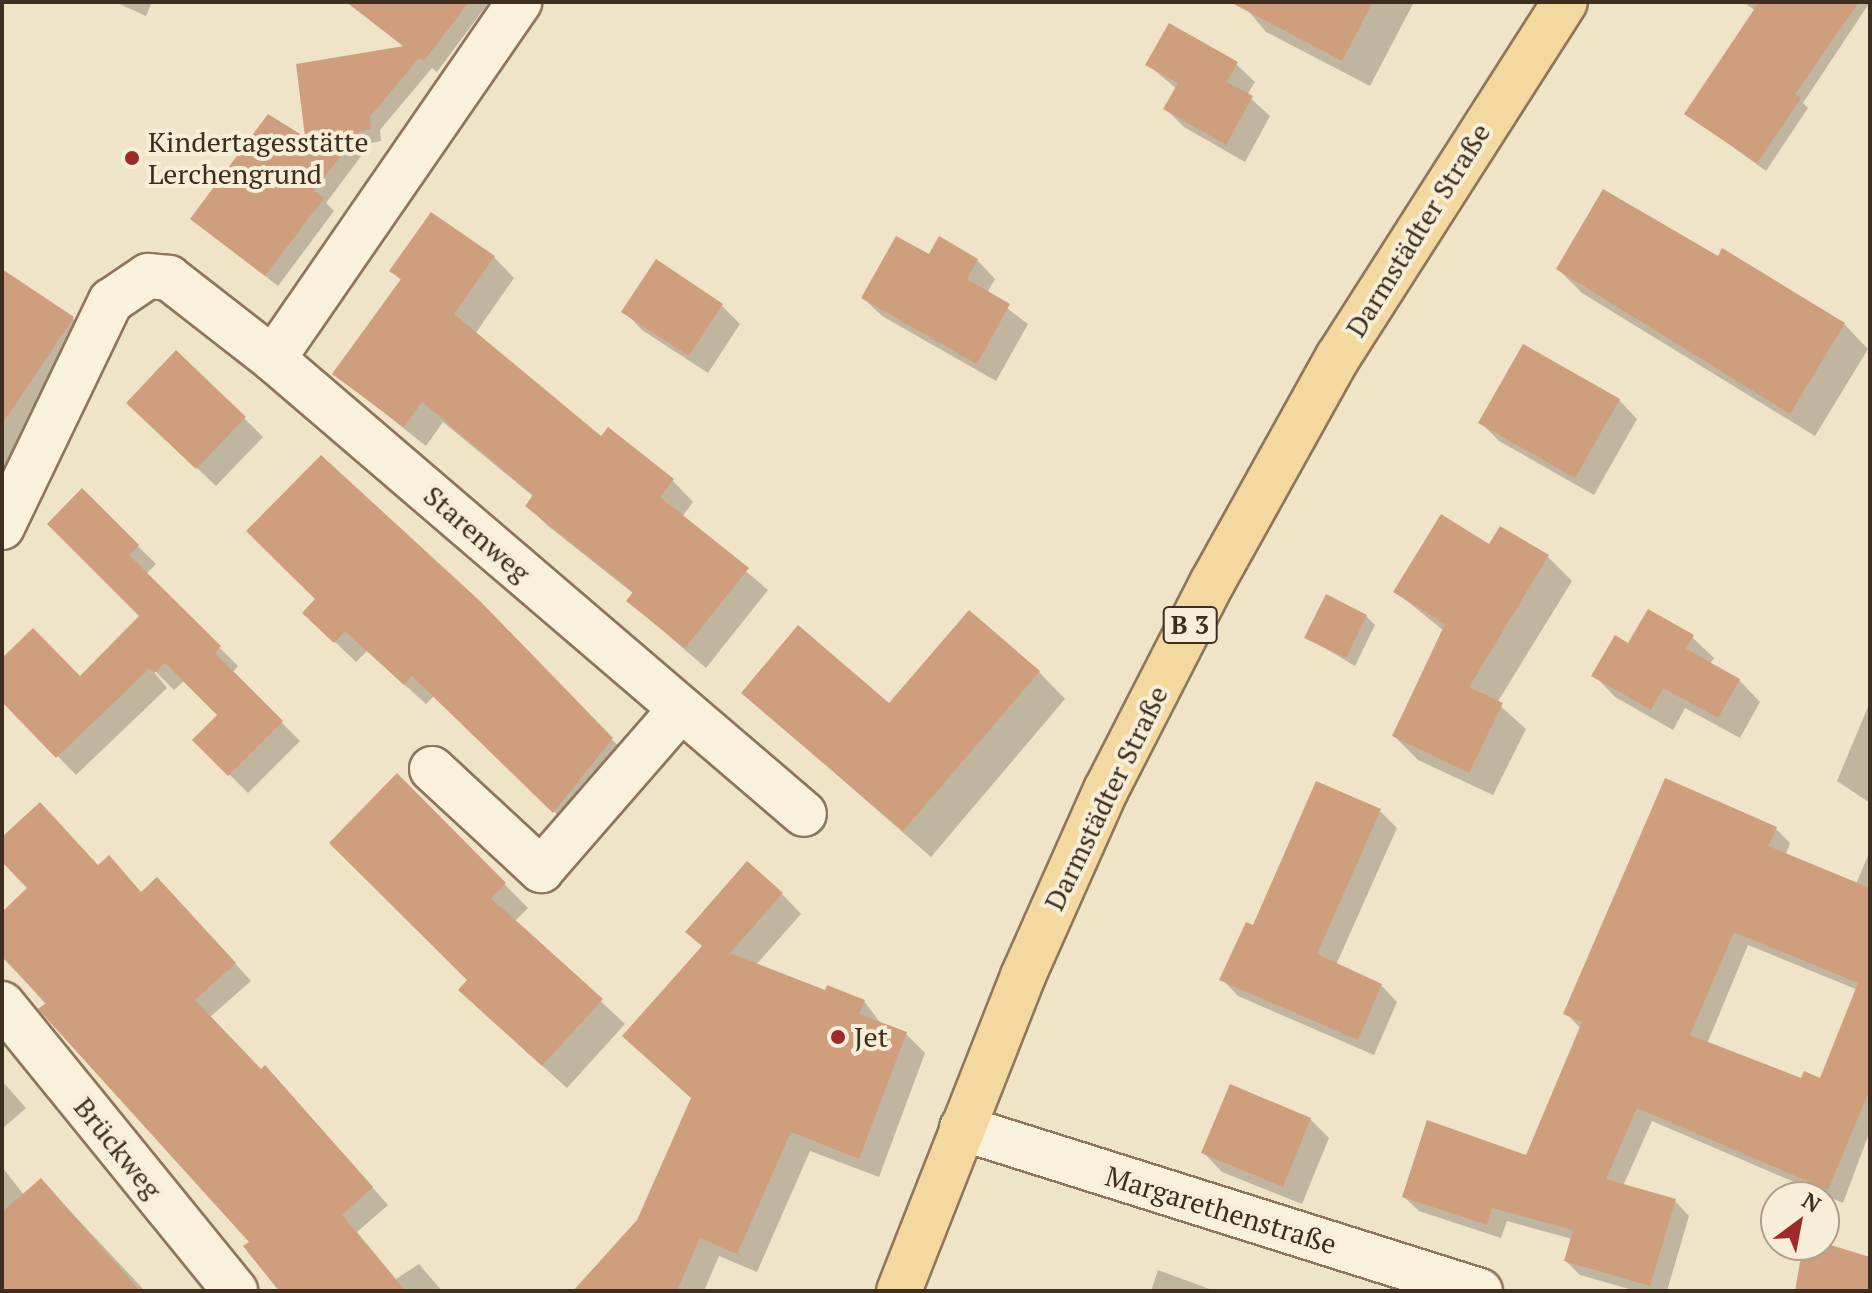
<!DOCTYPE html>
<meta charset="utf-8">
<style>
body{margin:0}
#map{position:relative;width:1872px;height:1293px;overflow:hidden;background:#f0e4c8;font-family:"PT Serif",serif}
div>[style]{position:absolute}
.shadow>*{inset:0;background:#0003}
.building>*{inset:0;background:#cf9f7d}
.roads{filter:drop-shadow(2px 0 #8d765c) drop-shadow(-2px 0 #8d765c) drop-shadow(0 2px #8d765c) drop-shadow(0 -2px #8d765c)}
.minor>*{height:44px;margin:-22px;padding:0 22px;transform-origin:22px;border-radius:22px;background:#faf1dc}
.major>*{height:44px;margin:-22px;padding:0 22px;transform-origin:22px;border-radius:22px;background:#f3d9a0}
.dots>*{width:22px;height:22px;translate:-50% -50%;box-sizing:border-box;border:4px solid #f7eed8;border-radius:50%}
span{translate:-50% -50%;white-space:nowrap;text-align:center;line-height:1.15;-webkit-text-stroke:8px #f7eed8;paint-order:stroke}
.shield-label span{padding:2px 6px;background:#f7eed8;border:2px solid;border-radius:6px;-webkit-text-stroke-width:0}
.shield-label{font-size:26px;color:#3d2e20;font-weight:700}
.poi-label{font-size:28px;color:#3d2e20}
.left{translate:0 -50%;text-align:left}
.street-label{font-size:28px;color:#3d2e20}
.frame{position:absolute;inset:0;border:4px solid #3d2e20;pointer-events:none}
.north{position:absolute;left:1760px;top:1181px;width:80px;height:80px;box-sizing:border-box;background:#f7eed8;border:2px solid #ada18e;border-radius:50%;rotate:32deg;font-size:22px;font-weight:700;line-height:32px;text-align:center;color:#3d2e20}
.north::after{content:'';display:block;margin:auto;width:28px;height:36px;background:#9e2a2b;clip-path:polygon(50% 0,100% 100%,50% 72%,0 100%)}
</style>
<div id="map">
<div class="shadow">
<div style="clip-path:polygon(115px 2px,152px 2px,146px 16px)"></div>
<div style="clip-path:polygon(359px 2px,489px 2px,437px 72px,432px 68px,380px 130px,381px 141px,371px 143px,326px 203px,334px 211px,278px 286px,192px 219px,308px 141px,405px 48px,367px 18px,355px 7px)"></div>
<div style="clip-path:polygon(1241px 2px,1414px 2px,1370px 86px,1266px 32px)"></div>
<div style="clip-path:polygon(1743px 2px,1870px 2px,1803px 103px,1808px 108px,1766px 171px,1687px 114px,1756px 11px)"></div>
<div style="clip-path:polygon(1236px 64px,1255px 82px,1247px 95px,1270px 116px,1245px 162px,1184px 127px,1166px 109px,1177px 89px,1148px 65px)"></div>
<div style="clip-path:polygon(930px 256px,977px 260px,995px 279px,987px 293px,1028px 324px,996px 381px,882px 316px,863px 298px)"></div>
<div style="clip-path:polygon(494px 257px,514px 278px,475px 334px,601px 439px,609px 430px,673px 481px,693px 502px,682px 517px,768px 590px,706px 668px,628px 601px,634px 594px,548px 526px,527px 506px,534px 497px,443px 422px,426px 446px,335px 374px,402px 281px,392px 271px)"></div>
<div style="clip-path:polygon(1718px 258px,1844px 324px,1868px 349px,1815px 436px,1582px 293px,1558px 269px)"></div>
<div style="clip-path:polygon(2px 271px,73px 319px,97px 343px,2px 484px)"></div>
<div style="clip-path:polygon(722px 306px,740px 324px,708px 373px,642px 330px,624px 311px)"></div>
<div style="clip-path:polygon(1619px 400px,1637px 419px,1594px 495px,1499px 441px,1480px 422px)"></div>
<div style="clip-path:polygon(244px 418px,263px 437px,216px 486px,147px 421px)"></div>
<div style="clip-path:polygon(82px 491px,156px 564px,146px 574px,238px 666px,232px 673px,300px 741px,248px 793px,195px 740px,220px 715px,185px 680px,174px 690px,144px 660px,167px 688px,76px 775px,2px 699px,2px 660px,80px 678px,142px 616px)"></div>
<div style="clip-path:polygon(1501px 529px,1548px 557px,1572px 581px,1497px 703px,1526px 729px,1493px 795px,1418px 760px,1394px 736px,1444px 631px,1396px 592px,1490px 547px)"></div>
<div style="clip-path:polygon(305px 613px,501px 625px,632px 760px,575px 832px,435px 695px,426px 704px,367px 651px,356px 662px)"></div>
<div style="clip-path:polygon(1366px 616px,1375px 625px,1355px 666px,1306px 637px)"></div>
<div style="clip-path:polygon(1692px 637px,1714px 658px,1710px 664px,1739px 680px,1760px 702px,1740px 738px,1685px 708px,1673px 730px,1615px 697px,1594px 675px,1629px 646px)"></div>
<div style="clip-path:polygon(1039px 672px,1065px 699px,931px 857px,743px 693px,890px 706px)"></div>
<div style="clip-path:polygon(1870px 702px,1870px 803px,1837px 781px)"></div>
<div style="clip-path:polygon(397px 776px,528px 908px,515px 921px,625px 1024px,567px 1088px,484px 1013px)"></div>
<div style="clip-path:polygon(1317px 784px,1380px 811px,1397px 828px,1336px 965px,1381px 985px,1397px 1002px,1374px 1055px,1238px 996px,1222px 979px,1254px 928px)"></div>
<div style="clip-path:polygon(evenodd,1776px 829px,1790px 843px,1786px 854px,1856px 884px,1870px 851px,1870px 1131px,1843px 1203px,1652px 1121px,1623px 1186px,1675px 1201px,1689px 1216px,1667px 1291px,1636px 1291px,1580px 1275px,1566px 1261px,1572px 1239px,1507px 1221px,1501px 1238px,1419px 1211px,1404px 1197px,1527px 1158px,1581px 1029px,1566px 1013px,1776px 829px,1748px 945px,1858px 990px,1821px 1081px,1802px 1081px,1707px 1044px,1748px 945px)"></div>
<div style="clip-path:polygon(2px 840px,99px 867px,142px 894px,174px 896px,251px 981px,210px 1017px,261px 1072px,282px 1085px,388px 1205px,357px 1232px,396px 1279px,419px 1264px,442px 1291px,282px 1291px,252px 1242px,2px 954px,2px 915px,30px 888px,2px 859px)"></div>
<div style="clip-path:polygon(782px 894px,801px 914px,755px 966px,826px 993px,864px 1001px,882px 1025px,906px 1034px,925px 1053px,879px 1177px,810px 1151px,757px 1272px,719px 1256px,704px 1291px,575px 1291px,639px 1221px,693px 1099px,624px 1036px)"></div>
<div style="clip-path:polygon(2px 1081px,26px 1108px,2px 1129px)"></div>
<div style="clip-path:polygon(1310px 1119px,1329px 1138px,1302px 1204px,1222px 1172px,1204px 1153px)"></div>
<div style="clip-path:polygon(2px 1167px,24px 1195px,41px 1180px,145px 1291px,60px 1291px,2px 1227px)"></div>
<div style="clip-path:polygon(1158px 1270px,1215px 1291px,1151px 1291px)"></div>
</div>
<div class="building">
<div style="clip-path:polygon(346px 2px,469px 2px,424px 61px,419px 58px,370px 117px,371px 129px,359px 132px,314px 191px,324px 198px,265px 276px,190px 219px,268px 114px,305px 137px,296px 64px,404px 46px)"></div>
<div style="clip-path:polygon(1230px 2px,1373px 2px,1342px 61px)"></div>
<div style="clip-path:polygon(1759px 2px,1859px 2px,1795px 94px,1801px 98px,1757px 163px,1684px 114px)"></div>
<div style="clip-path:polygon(1169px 23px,1238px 62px,1227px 82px,1253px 96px,1226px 145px,1163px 109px,1178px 83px,1145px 65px)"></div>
<div style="clip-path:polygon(1603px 189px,1718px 256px,1722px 248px,1845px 323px,1790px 414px,1556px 269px)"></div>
<div style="clip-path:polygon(431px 212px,495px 256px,454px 314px,601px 436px,608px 427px,674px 479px,660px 497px,749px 568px,685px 648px,626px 601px,633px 592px,525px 506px,533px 495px,422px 402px,404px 427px,332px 374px,401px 279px,389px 271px)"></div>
<div style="clip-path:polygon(896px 236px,929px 254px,939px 236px,978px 259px,967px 279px,1010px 304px,977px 364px,861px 298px)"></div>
<div style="clip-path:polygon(656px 259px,723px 304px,689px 356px,621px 312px)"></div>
<div style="clip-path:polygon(2px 269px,74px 317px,2px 424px)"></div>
<div style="clip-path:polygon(1523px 344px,1620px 399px,1575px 478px,1478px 423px)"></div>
<div style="clip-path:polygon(176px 350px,246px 417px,196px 469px,126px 403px)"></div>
<div style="clip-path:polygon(321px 455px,481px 602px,613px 738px,553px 813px,412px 676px,404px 685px,345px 631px,334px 643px,302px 613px,315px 599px,246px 531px)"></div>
<div style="clip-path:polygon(82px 488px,139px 545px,129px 555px,221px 646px,215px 653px,283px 721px,228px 776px,192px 740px,217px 715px,165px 663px,154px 673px,150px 668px,56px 758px,2px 702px,2px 658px,33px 628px,80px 676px,139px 616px,47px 524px)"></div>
<div style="clip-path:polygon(1441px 514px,1489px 544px,1500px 526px,1549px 555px,1469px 687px,1503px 703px,1469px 773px,1392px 736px,1445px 624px,1393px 592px)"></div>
<div style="clip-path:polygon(1326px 594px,1367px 615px,1346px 658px,1304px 638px)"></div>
<div style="clip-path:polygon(1648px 609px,1694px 635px,1686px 649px,1740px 679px,1718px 718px,1663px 688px,1651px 710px,1591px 676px,1615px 635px,1628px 643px)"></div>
<div style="clip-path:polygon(969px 610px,1040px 671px,903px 831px,741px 693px,798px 625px,889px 703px)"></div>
<div style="clip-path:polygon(397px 773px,506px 883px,491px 898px,603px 999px,542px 1066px,458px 990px,467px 980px,329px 843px)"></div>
<div style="clip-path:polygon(evenodd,1665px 778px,1777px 827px,1768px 846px,1870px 888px,1870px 1089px,1828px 1190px,1637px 1108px,1606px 1179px,1676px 1199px,1650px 1286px,1564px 1261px,1573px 1230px,1492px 1208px,1487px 1225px,1402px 1197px,1427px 1120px,1526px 1155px,1582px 1022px,1563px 1014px,1665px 778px,1734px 932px,1858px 983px,1820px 1078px,1804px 1071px,1801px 1078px,1690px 1035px,1734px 932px)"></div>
<div style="clip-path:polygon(1316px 781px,1381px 809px,1317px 954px,1382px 984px,1358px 1040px,1219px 980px,1246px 922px,1253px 925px)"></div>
<div style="clip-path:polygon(40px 802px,98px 865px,109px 855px,141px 892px,157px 877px,236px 963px,195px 1000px,261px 1069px,265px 1065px,373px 1187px,342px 1215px,405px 1291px,279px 1291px,243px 1246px,249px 1242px,38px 1009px,46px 1003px,2px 957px,2px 912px,27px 888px,2px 862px,2px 837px)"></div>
<div style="clip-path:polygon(747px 861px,783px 893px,730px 953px,825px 990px,827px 985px,865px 1000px,859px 1014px,907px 1032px,859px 1159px,791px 1132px,737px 1254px,700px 1238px,677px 1291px,573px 1291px,637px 1220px,691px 1098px,622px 1036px,702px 946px,685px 932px)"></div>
<div style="clip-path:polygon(1230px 1084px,1311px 1118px,1283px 1187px,1201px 1153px)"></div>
<div style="clip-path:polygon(41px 1178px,140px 1291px,2px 1291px,2px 1212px)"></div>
<div style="clip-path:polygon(1824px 1243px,1870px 1257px,1870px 1291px,1795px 1291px,1803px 1245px)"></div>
</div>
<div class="roads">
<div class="minor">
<div style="left:273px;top:359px;width:434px;rotate:-55.4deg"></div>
<div style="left:2px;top:527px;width:251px;rotate:-64.3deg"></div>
<div style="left:111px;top:301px;width:45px;rotate:-34deg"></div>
<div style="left:148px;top:276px;width:21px;rotate:5deg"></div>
<div style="left:169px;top:278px;width:132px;rotate:37.9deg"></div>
<div style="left:273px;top:359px;width:699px;rotate:40.59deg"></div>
<div style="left:432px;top:769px;width:149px;rotate:42.8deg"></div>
<div style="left:541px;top:870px;width:213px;rotate:-49deg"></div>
<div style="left:2px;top:1004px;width:370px;rotate:50.9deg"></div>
<div style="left:962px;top:1128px;width:543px;rotate:17.47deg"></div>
</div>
<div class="major">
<div style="left:899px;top:1291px;width:339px;rotate:-68.5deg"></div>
<div style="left:1023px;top:976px;width:204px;rotate:-66deg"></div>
<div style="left:1106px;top:790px;width:233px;rotate:-62.9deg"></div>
<div style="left:1212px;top:583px;width:259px;rotate:-60.9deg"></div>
<div style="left:1338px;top:357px;width:421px;rotate:-57.4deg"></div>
</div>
</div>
<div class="dots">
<div style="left:132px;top:158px;background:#9e2a2b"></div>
<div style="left:838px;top:1037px;background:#9e2a2b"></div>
</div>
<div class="shield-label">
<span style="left:1190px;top:625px">B 3</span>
</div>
<div class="poi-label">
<span class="left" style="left:148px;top:158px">Kindertagesstätte<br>Lerchengrund</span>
<span class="left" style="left:854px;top:1037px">Jet</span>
</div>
<div class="street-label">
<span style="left:1418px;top:230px;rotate:-58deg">Darmstädter Straße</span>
<span style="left:477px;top:534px;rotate:41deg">Starenweg</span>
<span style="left:1106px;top:798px;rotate:-64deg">Darmstädter Straße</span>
<span style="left:118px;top:1148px;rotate:51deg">Brückweg</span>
<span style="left:1221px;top:1210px;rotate:17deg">Margarethenstraße</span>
</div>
<div class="frame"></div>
<div class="north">N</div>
</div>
